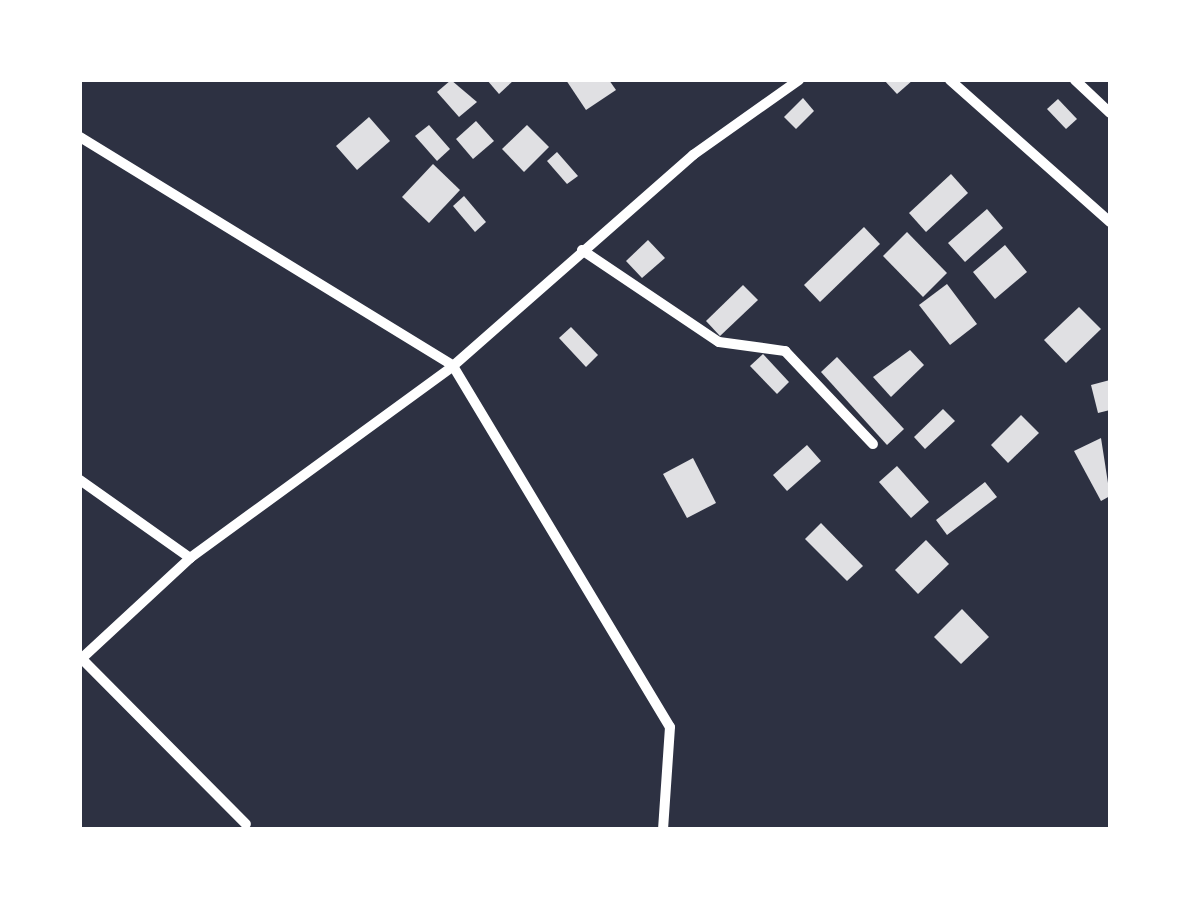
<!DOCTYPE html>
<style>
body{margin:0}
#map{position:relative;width:1190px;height:909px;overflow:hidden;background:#2d3142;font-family:"Open Sans",sans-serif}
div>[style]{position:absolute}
.building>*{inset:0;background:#e0e0e3}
.minor>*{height:10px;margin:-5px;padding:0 5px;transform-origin:5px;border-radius:5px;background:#fff}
span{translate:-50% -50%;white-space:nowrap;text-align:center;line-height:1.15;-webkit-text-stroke:8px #fff;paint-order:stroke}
.frame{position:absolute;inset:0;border:82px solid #fff;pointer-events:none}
</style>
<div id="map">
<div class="building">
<div style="clip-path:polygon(451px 80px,477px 102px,459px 117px,437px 92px)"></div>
<div style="clip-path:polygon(487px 80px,514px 80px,499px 94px)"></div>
<div style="clip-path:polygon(566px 80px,609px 80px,616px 90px,586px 110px)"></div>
<div style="clip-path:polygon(884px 80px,913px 80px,897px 94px)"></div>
<div style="clip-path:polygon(803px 98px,814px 111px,796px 129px,784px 117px)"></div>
<div style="clip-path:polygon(1058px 99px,1077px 119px,1066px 129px,1047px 109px)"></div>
<div style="clip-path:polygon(369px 117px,390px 141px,357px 170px,336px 146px)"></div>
<div style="clip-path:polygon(476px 121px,494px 141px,473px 159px,456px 139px)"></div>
<div style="clip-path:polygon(429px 125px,450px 149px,437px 161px,415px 136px)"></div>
<div style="clip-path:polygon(527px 125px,549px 147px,524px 172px,502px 149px)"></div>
<div style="clip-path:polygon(557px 152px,578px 176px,567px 184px,547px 161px)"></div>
<div style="clip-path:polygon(433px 164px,460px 190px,429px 223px,402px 197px)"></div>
<div style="clip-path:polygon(951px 174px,968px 193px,926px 232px,909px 213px)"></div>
<div style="clip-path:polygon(464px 196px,486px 222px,475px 232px,453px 206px)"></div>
<div style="clip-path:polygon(987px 209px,1003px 228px,965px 262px,948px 243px)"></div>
<div style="clip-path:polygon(864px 227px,880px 244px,820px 302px,804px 285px)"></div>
<div style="clip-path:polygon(907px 232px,947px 273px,923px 297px,883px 256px)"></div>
<div style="clip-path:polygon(648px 240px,665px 258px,642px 278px,626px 261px)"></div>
<div style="clip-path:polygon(1005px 245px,1027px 272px,995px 299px,973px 272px)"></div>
<div style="clip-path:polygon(947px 284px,977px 324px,950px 345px,919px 305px)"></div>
<div style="clip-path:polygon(743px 285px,758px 300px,720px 336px,706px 321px)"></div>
<div style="clip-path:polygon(1079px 307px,1101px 329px,1066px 363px,1044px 340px)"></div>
<div style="clip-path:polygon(571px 327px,598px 355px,586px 367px,559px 338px)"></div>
<div style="clip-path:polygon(910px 350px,924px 365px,891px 397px,873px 377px)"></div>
<div style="clip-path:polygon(763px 354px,789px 382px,777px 394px,750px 366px)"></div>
<div style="clip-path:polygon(837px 357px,904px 429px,887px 445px,821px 372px)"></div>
<div style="clip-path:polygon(1110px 380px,1110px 410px,1098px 413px,1091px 385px)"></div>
<div style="clip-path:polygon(943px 409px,955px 421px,925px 449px,914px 437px)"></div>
<div style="clip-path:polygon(1021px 415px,1039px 433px,1008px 463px,991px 445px)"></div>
<div style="clip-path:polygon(1101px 438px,1110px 496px,1101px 501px,1074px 451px)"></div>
<div style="clip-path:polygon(807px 445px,821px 461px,787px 491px,773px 475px)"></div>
<div style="clip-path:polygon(693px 458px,716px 503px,687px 518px,663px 474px)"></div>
<div style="clip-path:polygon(897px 466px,929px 502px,911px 518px,879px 482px)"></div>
<div style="clip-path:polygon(985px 482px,997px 497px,947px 535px,936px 520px)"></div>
<div style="clip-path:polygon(821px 523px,863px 566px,847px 581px,805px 539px)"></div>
<div style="clip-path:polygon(926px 540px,949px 564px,918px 594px,895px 570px)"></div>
<div style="clip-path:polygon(962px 609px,989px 637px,961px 664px,934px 637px)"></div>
</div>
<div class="minor">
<div style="left:950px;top:80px;width:214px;rotate:41.6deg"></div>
<div style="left:1075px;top:80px;width:48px;rotate:43.3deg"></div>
<div style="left:80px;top:137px;width:438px;rotate:31.5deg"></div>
<div style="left:453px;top:366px;width:421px;rotate:59deg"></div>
<div style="left:670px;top:727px;width:102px;rotate:93.9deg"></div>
<div style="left:582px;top:250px;width:165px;rotate:33.9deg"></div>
<div style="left:719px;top:342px;width:67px;rotate:7.8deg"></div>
<div style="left:785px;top:351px;width:128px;rotate:46.6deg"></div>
<div style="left:80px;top:480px;width:135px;rotate:35.3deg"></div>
<div style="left:81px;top:658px;width:234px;rotate:45.2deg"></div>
<div style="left:80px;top:660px;width:150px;rotate:-42.8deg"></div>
<div style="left:190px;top:558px;width:326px;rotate:-36.1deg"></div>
<div style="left:453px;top:366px;width:320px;rotate:-41.3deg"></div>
<div style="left:693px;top:155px;width:130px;rotate:-35.3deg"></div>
</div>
<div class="frame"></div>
</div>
